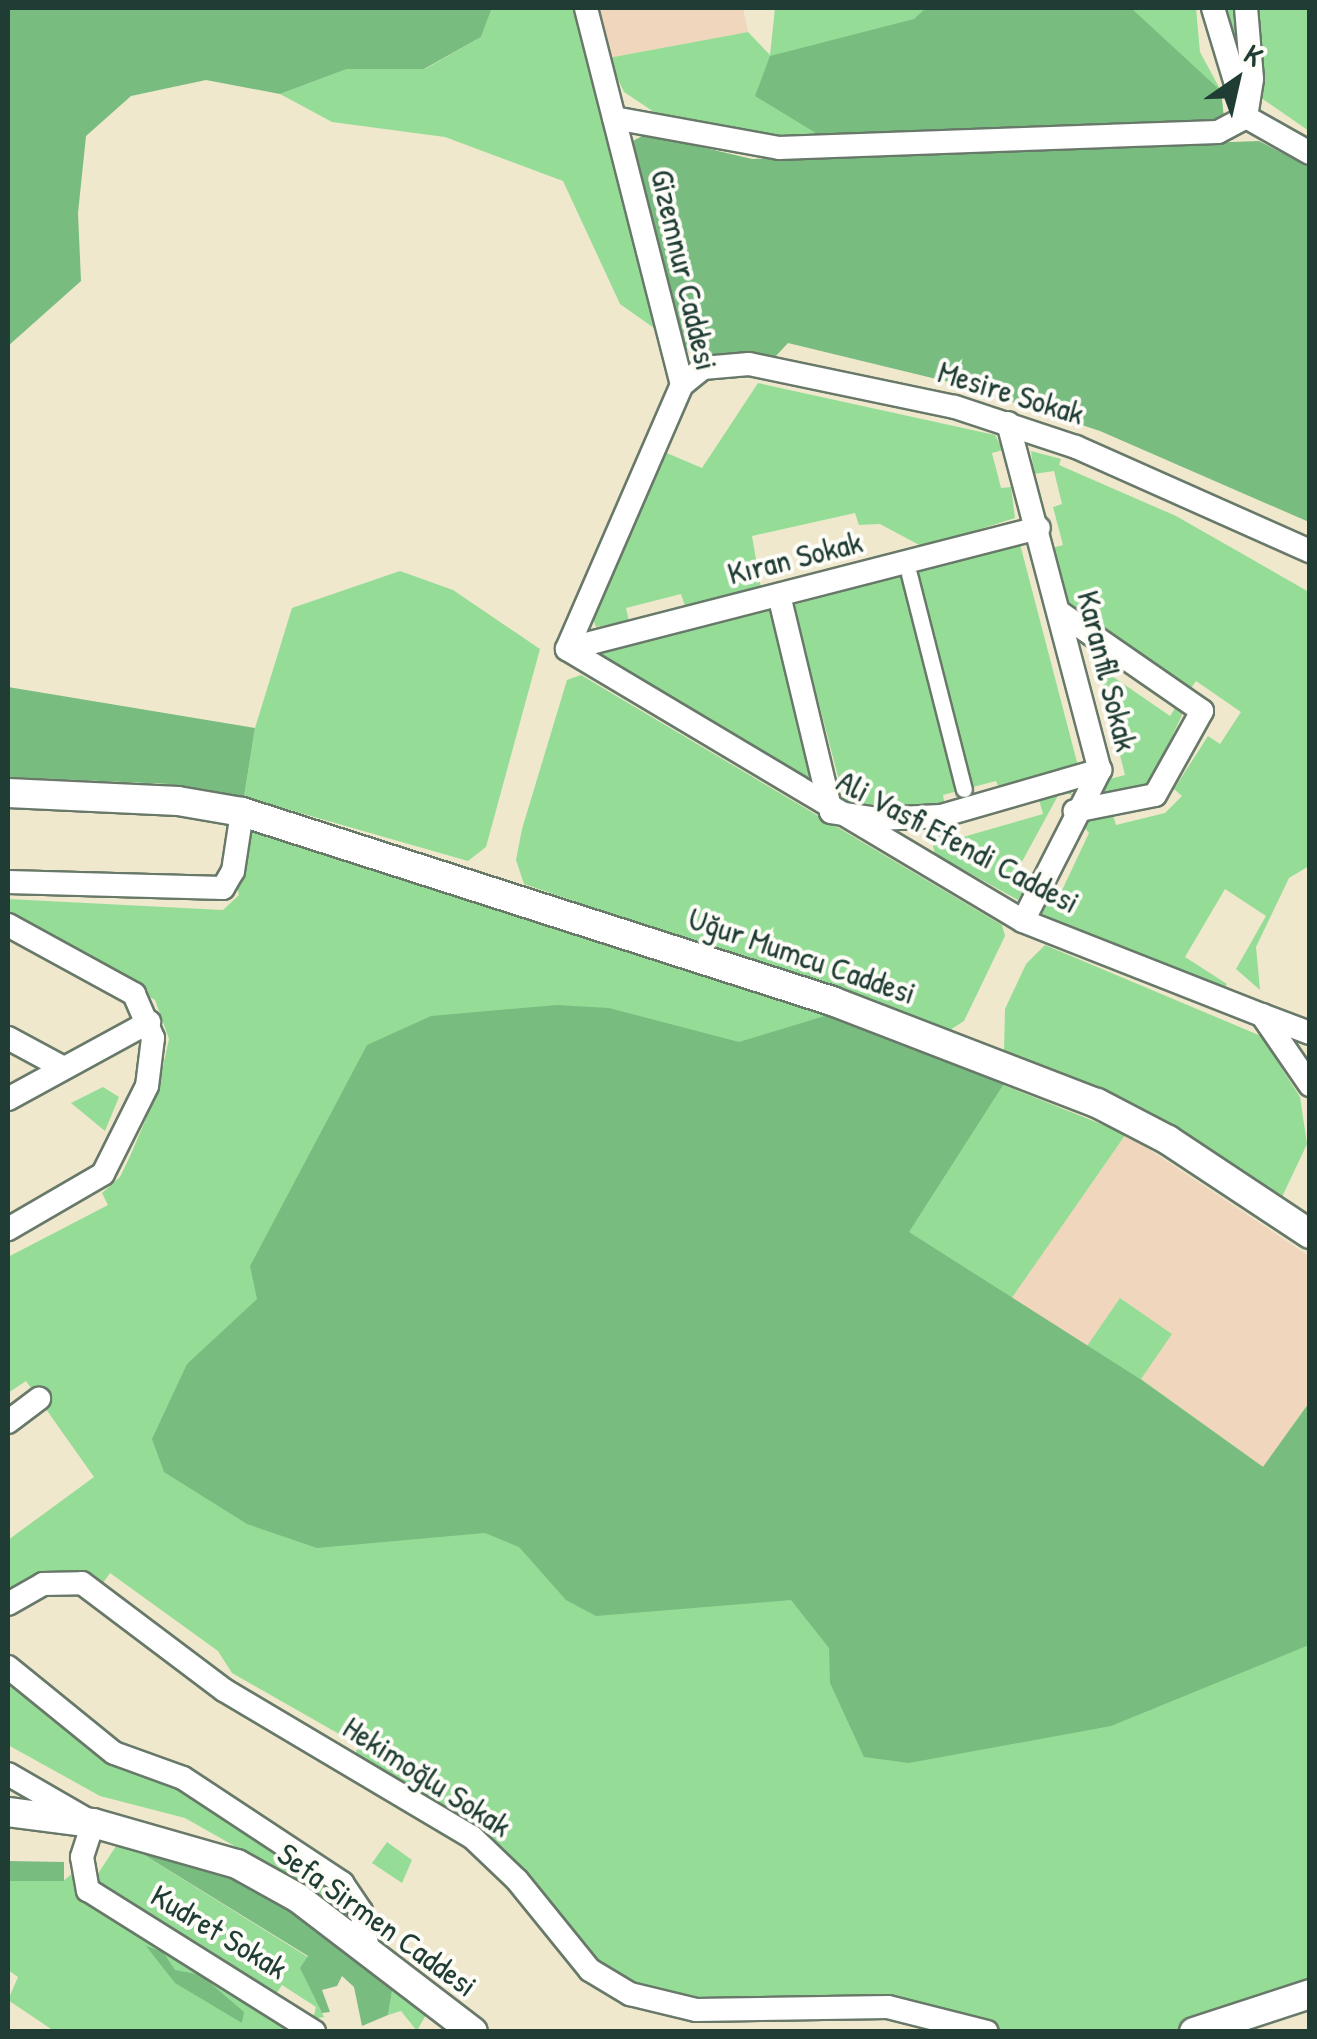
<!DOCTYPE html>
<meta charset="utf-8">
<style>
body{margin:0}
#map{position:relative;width:1317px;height:2039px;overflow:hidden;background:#efe8cd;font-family:"Patrick Hand",sans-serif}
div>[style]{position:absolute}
.built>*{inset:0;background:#f0d6bc}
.green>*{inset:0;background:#95dd97}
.forest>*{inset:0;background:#78bc80}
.roads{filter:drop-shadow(2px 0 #68796a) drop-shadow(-2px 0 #68796a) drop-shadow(0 2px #68796a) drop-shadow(0 -2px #68796a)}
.pedestrian>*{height:15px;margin:-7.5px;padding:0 7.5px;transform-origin:7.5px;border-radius:7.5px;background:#fff}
.minor>*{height:22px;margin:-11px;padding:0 11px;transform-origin:11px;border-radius:11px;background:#fff}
.tertiary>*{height:28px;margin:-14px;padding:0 14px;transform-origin:14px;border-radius:14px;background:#fff}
span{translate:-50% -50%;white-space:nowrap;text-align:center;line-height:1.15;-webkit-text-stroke:8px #fdfcf7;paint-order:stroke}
.street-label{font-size:32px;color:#1f3d34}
.frame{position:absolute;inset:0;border:10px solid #1f3d34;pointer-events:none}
.north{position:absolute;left:1187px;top:30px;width:100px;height:100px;-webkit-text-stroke:8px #fdfcf7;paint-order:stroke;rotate:34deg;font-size:28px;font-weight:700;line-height:40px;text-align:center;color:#1f3d34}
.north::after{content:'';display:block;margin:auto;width:35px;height:45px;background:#1f3d34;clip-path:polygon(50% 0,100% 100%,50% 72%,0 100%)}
</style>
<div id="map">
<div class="built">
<div style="clip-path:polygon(591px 8px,743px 8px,748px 32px,603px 59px)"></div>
<div style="clip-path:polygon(1126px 1134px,1309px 1256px,1309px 1403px,1264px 1468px,1140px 1379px,1172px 1334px,1121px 1299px,1085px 1350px,1010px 1299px)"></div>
</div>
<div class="green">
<div style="clip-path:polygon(492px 8px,575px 8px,661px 333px,620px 304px,563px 181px,445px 137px,332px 122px,280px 94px,347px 69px,425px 69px,481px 37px)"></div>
<div style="clip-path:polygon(775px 8px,1196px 8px,1200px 52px,1221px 91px,1224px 119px,780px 138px,654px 112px,624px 92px,608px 58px,748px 32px,770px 55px)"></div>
<div style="clip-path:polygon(1225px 8px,1309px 8px,1309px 131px,1257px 95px,1226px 29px)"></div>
<div style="clip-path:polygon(758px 383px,995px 435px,1003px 450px,992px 453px,1001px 488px,1011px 487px,1015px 518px,923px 547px,880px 524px,859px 525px,855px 513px,752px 536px,761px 588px,685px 606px,681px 594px,626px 608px,629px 621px,596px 627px,592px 616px,662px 451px,702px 468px)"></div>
<div style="clip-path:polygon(1031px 451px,1061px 459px,1059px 465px,1176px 516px,1309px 592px,1309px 866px,1289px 878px,1256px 947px,1260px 990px,1236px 969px,1266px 916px,1225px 889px,1185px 957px,1227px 984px,1224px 989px,1041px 914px,1042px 897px,1056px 903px,1089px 833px,1080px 822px,1113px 815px,1116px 825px,1165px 813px,1182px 796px,1174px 789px,1208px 736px,1220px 744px,1241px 712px,1196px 681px,1189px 691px,1069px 605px,1052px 548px,1063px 545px,1053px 507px,1062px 504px,1054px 471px,1034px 474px)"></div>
<div style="clip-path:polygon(1020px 544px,1078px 766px,1000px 790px,996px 781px,943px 795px,945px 806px,906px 814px,845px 803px,793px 605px)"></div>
<div style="clip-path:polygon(400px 571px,453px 590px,540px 649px,486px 847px,468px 861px,244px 797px,255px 728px,292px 608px)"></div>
<div style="clip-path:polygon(772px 610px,797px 707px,812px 782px,601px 654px)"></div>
<div style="clip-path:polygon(1092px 646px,1120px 664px,1112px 676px,1170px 716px,1178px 704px,1182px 715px,1150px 784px,1106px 796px,1102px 781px,1125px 775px)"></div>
<div style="clip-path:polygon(581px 675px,1002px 925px,1005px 936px,964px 1021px,950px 1030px,524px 884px,516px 860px,522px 829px,567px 680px)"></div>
<div style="clip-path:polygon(1067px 787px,1073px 796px,1061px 790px,1012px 880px,1026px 888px,1018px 900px,935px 854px,931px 838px,943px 823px,949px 841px,1043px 814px,1038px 796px)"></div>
<div style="clip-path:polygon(239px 828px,828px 1015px,1126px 1134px,1011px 1299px,1085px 1349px,1120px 1298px,1172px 1334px,1141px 1379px,1263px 1467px,1309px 1403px,1309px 1994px,1194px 2032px,987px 2031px,951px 2020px,719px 2011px,612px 1984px,517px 1880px,353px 1762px,362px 1733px,339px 1734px,232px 1673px,218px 1651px,110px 1573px,96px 1593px,82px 1583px,8px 1604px,8px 1540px,94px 1477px,26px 1381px,8px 1393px,8px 1257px,108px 1205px,102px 1193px,120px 1177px,131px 1154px,157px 1093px,169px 1039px,155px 1000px,8px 917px,8px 899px,223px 910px,239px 895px,233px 871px)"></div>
<div style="clip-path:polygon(1045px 945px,1261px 1036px,1300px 1097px,1307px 1144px,1282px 1197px,1174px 1130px,1004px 1051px,1005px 1009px,1026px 964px)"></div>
<div style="clip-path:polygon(103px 1087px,119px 1097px,105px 1131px,71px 1103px)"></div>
<div style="clip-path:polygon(8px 1667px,143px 1765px,342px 1883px,357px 1929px,312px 1890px,185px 1818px,100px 1796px,8px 1745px)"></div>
<div style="clip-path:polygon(120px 1840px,308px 1957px,301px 1969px,324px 2017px,313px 2019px,316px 2007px,282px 1985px,271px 2002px,314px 2031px,54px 2031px,8px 2000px,18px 1977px,8px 1970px,8px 1881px,63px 1881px,81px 1867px,88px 1889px)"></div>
<div style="clip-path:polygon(387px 1842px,412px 1860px,402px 1883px,372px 1863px)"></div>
<div style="clip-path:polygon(395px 1974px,433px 2002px,417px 2031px,401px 2011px,388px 2015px)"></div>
</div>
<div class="forest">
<div style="clip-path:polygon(8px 8px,492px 8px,481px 37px,424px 69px,347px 69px,280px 94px,206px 80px,131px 96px,86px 136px,78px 213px,81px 281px,8px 346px)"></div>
<div style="clip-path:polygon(926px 8px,1131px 8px,1221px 91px,1224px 119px,824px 138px,755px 96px,770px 56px,914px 19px)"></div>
<div style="clip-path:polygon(646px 134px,752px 159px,1259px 141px,1309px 167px,1309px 522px,1100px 431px,957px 384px,788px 343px,774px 358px,695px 358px,679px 341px,631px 142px)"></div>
<div style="clip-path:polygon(8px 687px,255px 728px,244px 797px,169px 784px,8px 777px)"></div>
<div style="clip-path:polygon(557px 1005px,609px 1008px,739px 1042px,828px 1015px,1005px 1082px,909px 1232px,1140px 1379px,1263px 1467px,1309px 1403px,1309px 1645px,1111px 1726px,909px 1763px,864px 1757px,830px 1683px,829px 1648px,791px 1600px,596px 1616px,566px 1600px,519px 1547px,485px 1533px,317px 1548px,247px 1524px,164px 1472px,152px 1439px,187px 1364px,257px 1299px,250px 1266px,367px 1045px,431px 1016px)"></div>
<div style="clip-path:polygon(120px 1840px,203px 1849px,395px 1974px,388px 2015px,362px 2026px,354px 1987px,342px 1976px,337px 1986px,322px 1990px,330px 2012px,322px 2013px,300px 1968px,308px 1956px)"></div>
<div style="clip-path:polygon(8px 1861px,64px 1862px,64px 1881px,8px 1881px)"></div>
<div style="clip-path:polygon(146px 1946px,163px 1952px,175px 1970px,201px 1975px,244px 2012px,242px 2023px,175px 1983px)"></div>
</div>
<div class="roads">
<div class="pedestrian">
<div style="left:909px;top:574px;width:222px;rotate:75.7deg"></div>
</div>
<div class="minor">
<div style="left:1213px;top:8px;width:114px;rotate:73.2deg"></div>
<div style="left:1246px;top:117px;width:73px;rotate:29.4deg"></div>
<div style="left:614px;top:118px;width:168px;rotate:10.3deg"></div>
<div style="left:779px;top:148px;width:439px;rotate:-2.1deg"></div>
<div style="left:1218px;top:132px;width:32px;rotate:-28deg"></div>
<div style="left:1246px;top:117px;width:38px;rotate:-81deg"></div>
<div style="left:1252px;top:79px;width:71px;rotate:-94.8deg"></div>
<div style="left:682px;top:385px;width:27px;rotate:-39deg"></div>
<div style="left:703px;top:368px;width:46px;rotate:-5deg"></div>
<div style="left:749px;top:364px;width:210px;rotate:11.8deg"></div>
<div style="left:955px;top:407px;width:127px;rotate:18.3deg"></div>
<div style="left:1076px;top:447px;width:256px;rotate:24deg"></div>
<div style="left:1008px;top:423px;width:359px;rotate:75.2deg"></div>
<div style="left:1100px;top:770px;width:169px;rotate:117deg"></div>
<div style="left:779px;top:595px;width:223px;rotate:76.5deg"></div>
<div style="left:831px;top:812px;width:48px;rotate:8.5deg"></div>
<div style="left:878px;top:819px;width:63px;rotate:-2.7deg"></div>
<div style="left:941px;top:816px;width:166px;rotate:-16.1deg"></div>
<div style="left:1059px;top:612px;width:174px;rotate:34.7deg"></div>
<div style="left:1202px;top:711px;width:96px;rotate:119.2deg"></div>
<div style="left:1155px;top:795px;width:82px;rotate:168.7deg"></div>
<div style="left:567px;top:649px;width:531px;rotate:30.82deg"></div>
<div style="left:1023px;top:921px;width:257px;rotate:21.5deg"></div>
<div style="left:1262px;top:1015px;width:85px;rotate:55.6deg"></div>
<div style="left:567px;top:649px;width:288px;rotate:-66.5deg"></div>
<div style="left:682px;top:385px;width:389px;rotate:-104.3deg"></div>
<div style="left:567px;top:649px;width:487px;rotate:-14.4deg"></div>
<div style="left:8px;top:882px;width:215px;rotate:1.6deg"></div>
<div style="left:223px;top:888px;width:20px;rotate:-60deg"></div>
<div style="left:233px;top:871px;width:60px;rotate:-81.3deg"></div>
<div style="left:8px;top:925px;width:144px;rotate:28.7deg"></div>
<div style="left:134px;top:994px;width:48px;rotate:66.6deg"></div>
<div style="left:153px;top:1038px;width:48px;rotate:97.1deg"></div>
<div style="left:147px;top:1086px;width:98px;rotate:116.6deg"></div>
<div style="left:103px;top:1174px;width:110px;rotate:149.9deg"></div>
<div style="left:1262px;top:1015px;width:51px;rotate:20.6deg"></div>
<div style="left:8px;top:1038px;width:59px;rotate:28.3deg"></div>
<div style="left:8px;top:1099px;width:161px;rotate:-28.6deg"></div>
<div style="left:8px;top:1422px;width:39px;rotate:-37deg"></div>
<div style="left:8px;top:1604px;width:40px;rotate:-29.7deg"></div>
<div style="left:43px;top:1584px;width:39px;rotate:-1deg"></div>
<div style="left:82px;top:1583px;width:178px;rotate:37deg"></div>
<div style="left:224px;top:1690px;width:288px;rotate:30.7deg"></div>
<div style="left:472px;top:1837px;width:62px;rotate:43.7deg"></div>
<div style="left:517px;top:1880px;width:116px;rotate:51deg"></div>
<div style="left:590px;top:1970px;width:47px;rotate:31deg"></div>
<div style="left:630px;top:1994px;width:68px;rotate:13.6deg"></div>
<div style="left:696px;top:2010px;width:192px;rotate:-0.9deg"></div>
<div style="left:888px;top:2007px;width:102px;rotate:14.2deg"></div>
<div style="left:8px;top:1667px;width:136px;rotate:39.1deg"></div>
<div style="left:114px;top:1753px;width:73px;rotate:19.9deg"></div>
<div style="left:183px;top:1778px;width:191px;rotate:33.4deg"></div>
<div style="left:342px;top:1883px;width:34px;rotate:56deg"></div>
<div style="left:361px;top:1911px;width:45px;rotate:79.7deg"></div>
<div style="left:8px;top:1774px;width:98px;rotate:30deg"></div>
<div style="left:93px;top:1823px;width:36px;rotate:108deg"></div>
<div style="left:82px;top:1857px;width:34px;rotate:80deg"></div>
<div style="left:88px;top:1890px;width:267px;rotate:32.1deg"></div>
</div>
<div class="tertiary">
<div style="left:8px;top:793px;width:170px;rotate:2.7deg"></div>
<div style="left:178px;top:801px;width:65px;rotate:9.8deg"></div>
<div style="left:242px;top:812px;width:620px;rotate:17.76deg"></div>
<div style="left:832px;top:1001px;width:284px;rotate:21.1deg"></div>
<div style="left:1097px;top:1103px;width:80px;rotate:27.5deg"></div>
<div style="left:1168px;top:1140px;width:170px;rotate:33.5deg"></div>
<div style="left:8px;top:1812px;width:86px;rotate:7.4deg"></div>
<div style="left:93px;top:1823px;width:150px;rotate:15.9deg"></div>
<div style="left:237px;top:1864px;width:70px;rotate:29.1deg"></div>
<div style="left:298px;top:1898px;width:220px;rotate:37.4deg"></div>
<div style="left:1194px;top:2032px;width:122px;rotate:-18.1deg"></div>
</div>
</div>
<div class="street-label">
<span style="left:684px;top:270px;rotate:77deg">Gizemnur Caddesi</span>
<span style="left:1011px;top:393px;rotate:17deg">Mesire Sokak</span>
<span style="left:795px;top:558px;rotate:-14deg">Kıran Sokak</span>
<span style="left:1107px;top:671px;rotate:76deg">Karanfil Sokak</span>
<span style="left:958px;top:842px;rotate:28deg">Ali Vasfi Efendi Caddesi</span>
<span style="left:802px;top:956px;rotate:19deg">Uğur Mumcu Caddesi</span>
<span style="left:427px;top:1777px;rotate:33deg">Hekimoğlu Sokak</span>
<span style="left:377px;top:1920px;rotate:36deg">Sefa Sirmen Caddesi</span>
<span style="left:219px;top:1932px;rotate:31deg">Kudret Sokak</span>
</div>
<div class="frame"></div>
<div class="north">K</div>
</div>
